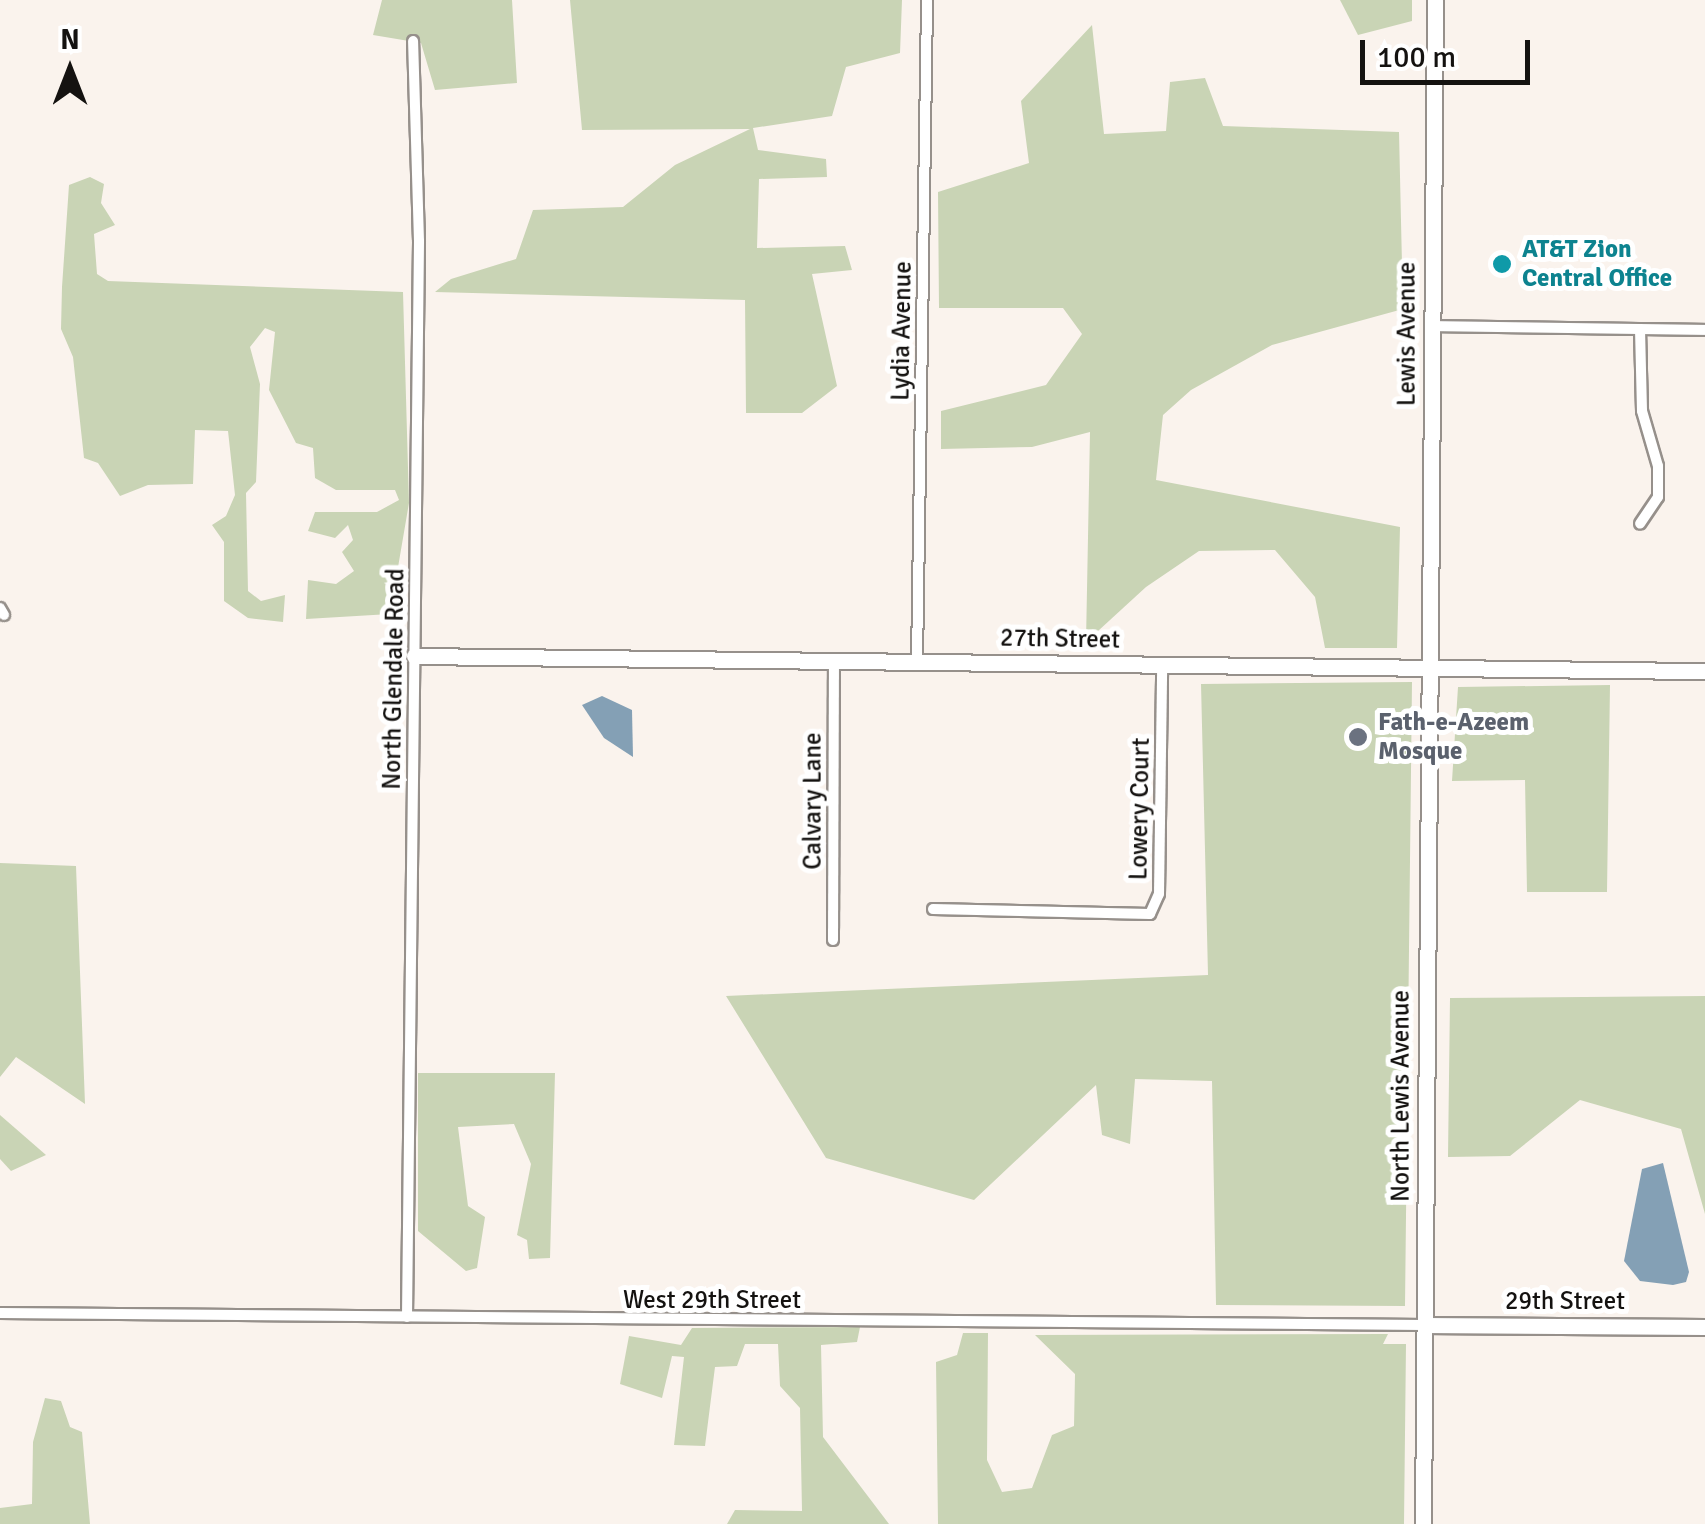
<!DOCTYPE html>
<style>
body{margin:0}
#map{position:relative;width:1705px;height:1524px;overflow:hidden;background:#faf3ed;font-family:Signika,sans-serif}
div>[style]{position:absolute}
.green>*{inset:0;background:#c9d4b5}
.water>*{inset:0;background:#84a0b5}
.roads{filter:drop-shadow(2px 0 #96908b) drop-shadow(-2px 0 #96908b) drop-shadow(0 2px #96908b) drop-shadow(0 -2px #96908b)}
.street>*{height:10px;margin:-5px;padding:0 5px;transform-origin:5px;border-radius:5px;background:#fff}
.secondary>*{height:15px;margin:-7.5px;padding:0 7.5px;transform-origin:7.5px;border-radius:7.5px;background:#fff}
.dots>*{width:28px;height:28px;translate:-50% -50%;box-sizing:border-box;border:5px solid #fff;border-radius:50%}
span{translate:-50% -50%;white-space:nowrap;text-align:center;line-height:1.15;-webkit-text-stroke:10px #fff;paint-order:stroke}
.culture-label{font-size:25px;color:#0d838f;font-weight:700}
.left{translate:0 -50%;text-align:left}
.street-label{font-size:25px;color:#141210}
.worship-label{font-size:25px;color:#5b616d;font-weight:700}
.north{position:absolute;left:20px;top:20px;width:100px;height:100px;-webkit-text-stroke:8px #fff;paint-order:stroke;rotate:0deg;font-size:28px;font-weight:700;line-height:40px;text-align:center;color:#141210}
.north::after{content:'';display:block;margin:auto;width:35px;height:45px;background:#141210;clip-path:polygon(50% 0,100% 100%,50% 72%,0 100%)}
.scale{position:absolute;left:1360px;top:40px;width:170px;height:45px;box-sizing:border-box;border:5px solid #141210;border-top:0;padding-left:12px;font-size:30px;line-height:35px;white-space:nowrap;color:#141210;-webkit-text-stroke:8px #fff;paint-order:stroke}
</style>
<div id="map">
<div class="green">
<div style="clip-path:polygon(382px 0,512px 0,517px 83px,435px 90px,421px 43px,373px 35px)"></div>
<div style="clip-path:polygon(570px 0,902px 0,900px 53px,846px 67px,832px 116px,753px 128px,758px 150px,826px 159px,827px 177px,759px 179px,757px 248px,845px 246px,852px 270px,812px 274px,837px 386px,802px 413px,746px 413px,745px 300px,435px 292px,451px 279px,516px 259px,533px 210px,623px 207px,675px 165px,750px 129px,582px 130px)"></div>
<div style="clip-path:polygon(1340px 0,1412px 0,1412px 21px,1358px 35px)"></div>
<div style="clip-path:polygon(1092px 25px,1104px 134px,1166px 131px,1170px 82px,1205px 78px,1223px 126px,1399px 132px,1403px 309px,1272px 345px,1191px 390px,1163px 415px,1156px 480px,1400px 527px,1397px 648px,1325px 648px,1315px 597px,1275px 550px,1199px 551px,1146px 587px,1086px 642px,1090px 432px,1032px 447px,941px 449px,941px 411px,1046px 385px,1082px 334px,1063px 308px,939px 308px,938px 192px,1029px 163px,1021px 101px)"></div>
<div style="clip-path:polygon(90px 177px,104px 184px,101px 203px,115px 225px,94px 234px,97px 274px,108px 281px,403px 292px,409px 503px,390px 614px,306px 619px,308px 580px,336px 584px,354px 571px,342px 552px,353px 540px,348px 525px,335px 538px,308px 531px,315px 512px,377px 512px,399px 500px,395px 490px,336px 490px,315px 478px,313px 448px,296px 443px,269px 390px,275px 332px,265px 328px,250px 347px,260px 384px,256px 482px,246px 493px,248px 591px,261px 601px,285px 595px,283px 622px,248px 618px,224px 601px,224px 542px,212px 525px,226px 516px,235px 495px,228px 431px,195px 430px,193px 484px,148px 485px,120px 496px,98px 463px,84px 458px,73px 357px,61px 329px,62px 287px,69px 185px)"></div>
<div style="clip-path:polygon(1412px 682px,1405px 1306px,1216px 1305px,1212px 1081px,1135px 1079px,1130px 1144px,1102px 1135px,1096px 1085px,974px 1200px,826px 1158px,726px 996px,1208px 975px,1201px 684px)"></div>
<div style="clip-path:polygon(1610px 685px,1607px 892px,1527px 892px,1525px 780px,1452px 781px,1458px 687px)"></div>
<div style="clip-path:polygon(0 863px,76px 866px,85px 1104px,16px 1057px,0 1077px)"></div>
<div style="clip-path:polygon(1705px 996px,1705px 1214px,1681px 1129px,1580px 1100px,1510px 1156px,1448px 1157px,1450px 998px)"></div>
<div style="clip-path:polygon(418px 1073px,555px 1073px,550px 1258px,529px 1259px,527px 1240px,517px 1235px,531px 1164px,514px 1124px,458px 1127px,468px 1206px,485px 1217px,477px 1268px,466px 1271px,418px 1231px)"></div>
<div style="clip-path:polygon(0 1115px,46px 1155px,11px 1171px,0 1159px)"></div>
<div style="clip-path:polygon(860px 1327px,857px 1342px,821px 1345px,823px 1437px,889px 1524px,727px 1524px,735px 1510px,802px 1511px,800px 1408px,780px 1386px,778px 1344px,745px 1344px,737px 1366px,715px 1367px,705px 1446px,674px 1445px,684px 1357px,672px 1356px,662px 1398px,620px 1384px,629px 1336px,681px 1345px,692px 1328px)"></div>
<div style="clip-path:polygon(963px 1333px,988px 1333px,987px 1460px,1002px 1492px,1032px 1488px,1052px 1435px,1074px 1426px,1075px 1374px,1035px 1335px,1388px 1334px,1383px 1344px,1406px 1344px,1404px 1524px,938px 1524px,936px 1362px,957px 1355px)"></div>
<div style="clip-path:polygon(45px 1398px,61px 1401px,70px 1427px,82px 1432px,90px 1524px,0 1524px,0 1508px,32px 1504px,33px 1442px)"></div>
</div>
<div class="water">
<div style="clip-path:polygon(602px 696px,632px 710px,633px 757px,604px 738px,582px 705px)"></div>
<div style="clip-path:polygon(1663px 1163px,1689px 1272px,1686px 1282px,1673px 1285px,1640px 1281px,1624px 1261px,1642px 1169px)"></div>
</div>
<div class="roads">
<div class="street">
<div style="left:1432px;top:326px;width:273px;rotate:0.8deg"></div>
<div style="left:1640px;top:329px;width:82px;rotate:88.6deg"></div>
<div style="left:1642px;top:411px;width:57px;rotate:73.8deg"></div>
<div style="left:1658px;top:466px;width:31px;rotate:90deg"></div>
<div style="left:1658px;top:497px;width:32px;rotate:124deg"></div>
<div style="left:0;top:608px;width:8px;rotate:60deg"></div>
<div style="left:917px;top:662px;width:662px;rotate:-89.13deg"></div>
<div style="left:933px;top:909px;width:217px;rotate:1.3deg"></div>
<div style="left:1150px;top:914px;width:22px;rotate:-66deg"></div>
<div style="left:1159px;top:894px;width:229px;rotate:-89.2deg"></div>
<div style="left:833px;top:940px;width:279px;rotate:-89.8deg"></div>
<div style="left:0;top:1313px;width:1424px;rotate:0.48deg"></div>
<div style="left:407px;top:1317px;width:1076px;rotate:-89.36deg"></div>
<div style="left:419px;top:241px;width:200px;rotate:-91.7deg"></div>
</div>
<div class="secondary">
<div style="left:414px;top:656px;width:1291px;rotate:0.67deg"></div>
<div style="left:1424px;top:1325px;width:281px;rotate:0.4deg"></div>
<div style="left:1423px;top:1524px;width:1524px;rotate:-89.55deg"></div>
</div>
</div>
<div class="dots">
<div style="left:1502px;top:264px;background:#0f9aa8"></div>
<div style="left:1358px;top:737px;background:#6b7280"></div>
</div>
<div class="culture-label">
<span class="left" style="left:1522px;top:264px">AT&amp;T Zion<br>Central Office</span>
</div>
<div class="street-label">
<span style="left:902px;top:331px;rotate:-89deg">Lydia Avenue</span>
<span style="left:1407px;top:334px;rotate:-90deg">Lewis Avenue</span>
<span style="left:1060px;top:639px;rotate:1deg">27th Street</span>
<span style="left:394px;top:679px;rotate:-89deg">North Glendale Road</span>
<span style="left:813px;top:801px;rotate:-90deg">Calvary Lane</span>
<span style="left:1140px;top:809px;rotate:-89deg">Lowery Court</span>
<span style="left:1401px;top:1096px;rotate:-90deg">North Lewis Avenue</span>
<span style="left:712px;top:1300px">West 29th Street</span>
<span style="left:1565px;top:1301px">29th Street</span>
</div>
<div class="worship-label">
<span class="left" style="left:1378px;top:737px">Fath-e-Azeem<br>Mosque</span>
</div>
<div class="north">N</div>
<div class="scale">100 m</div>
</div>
